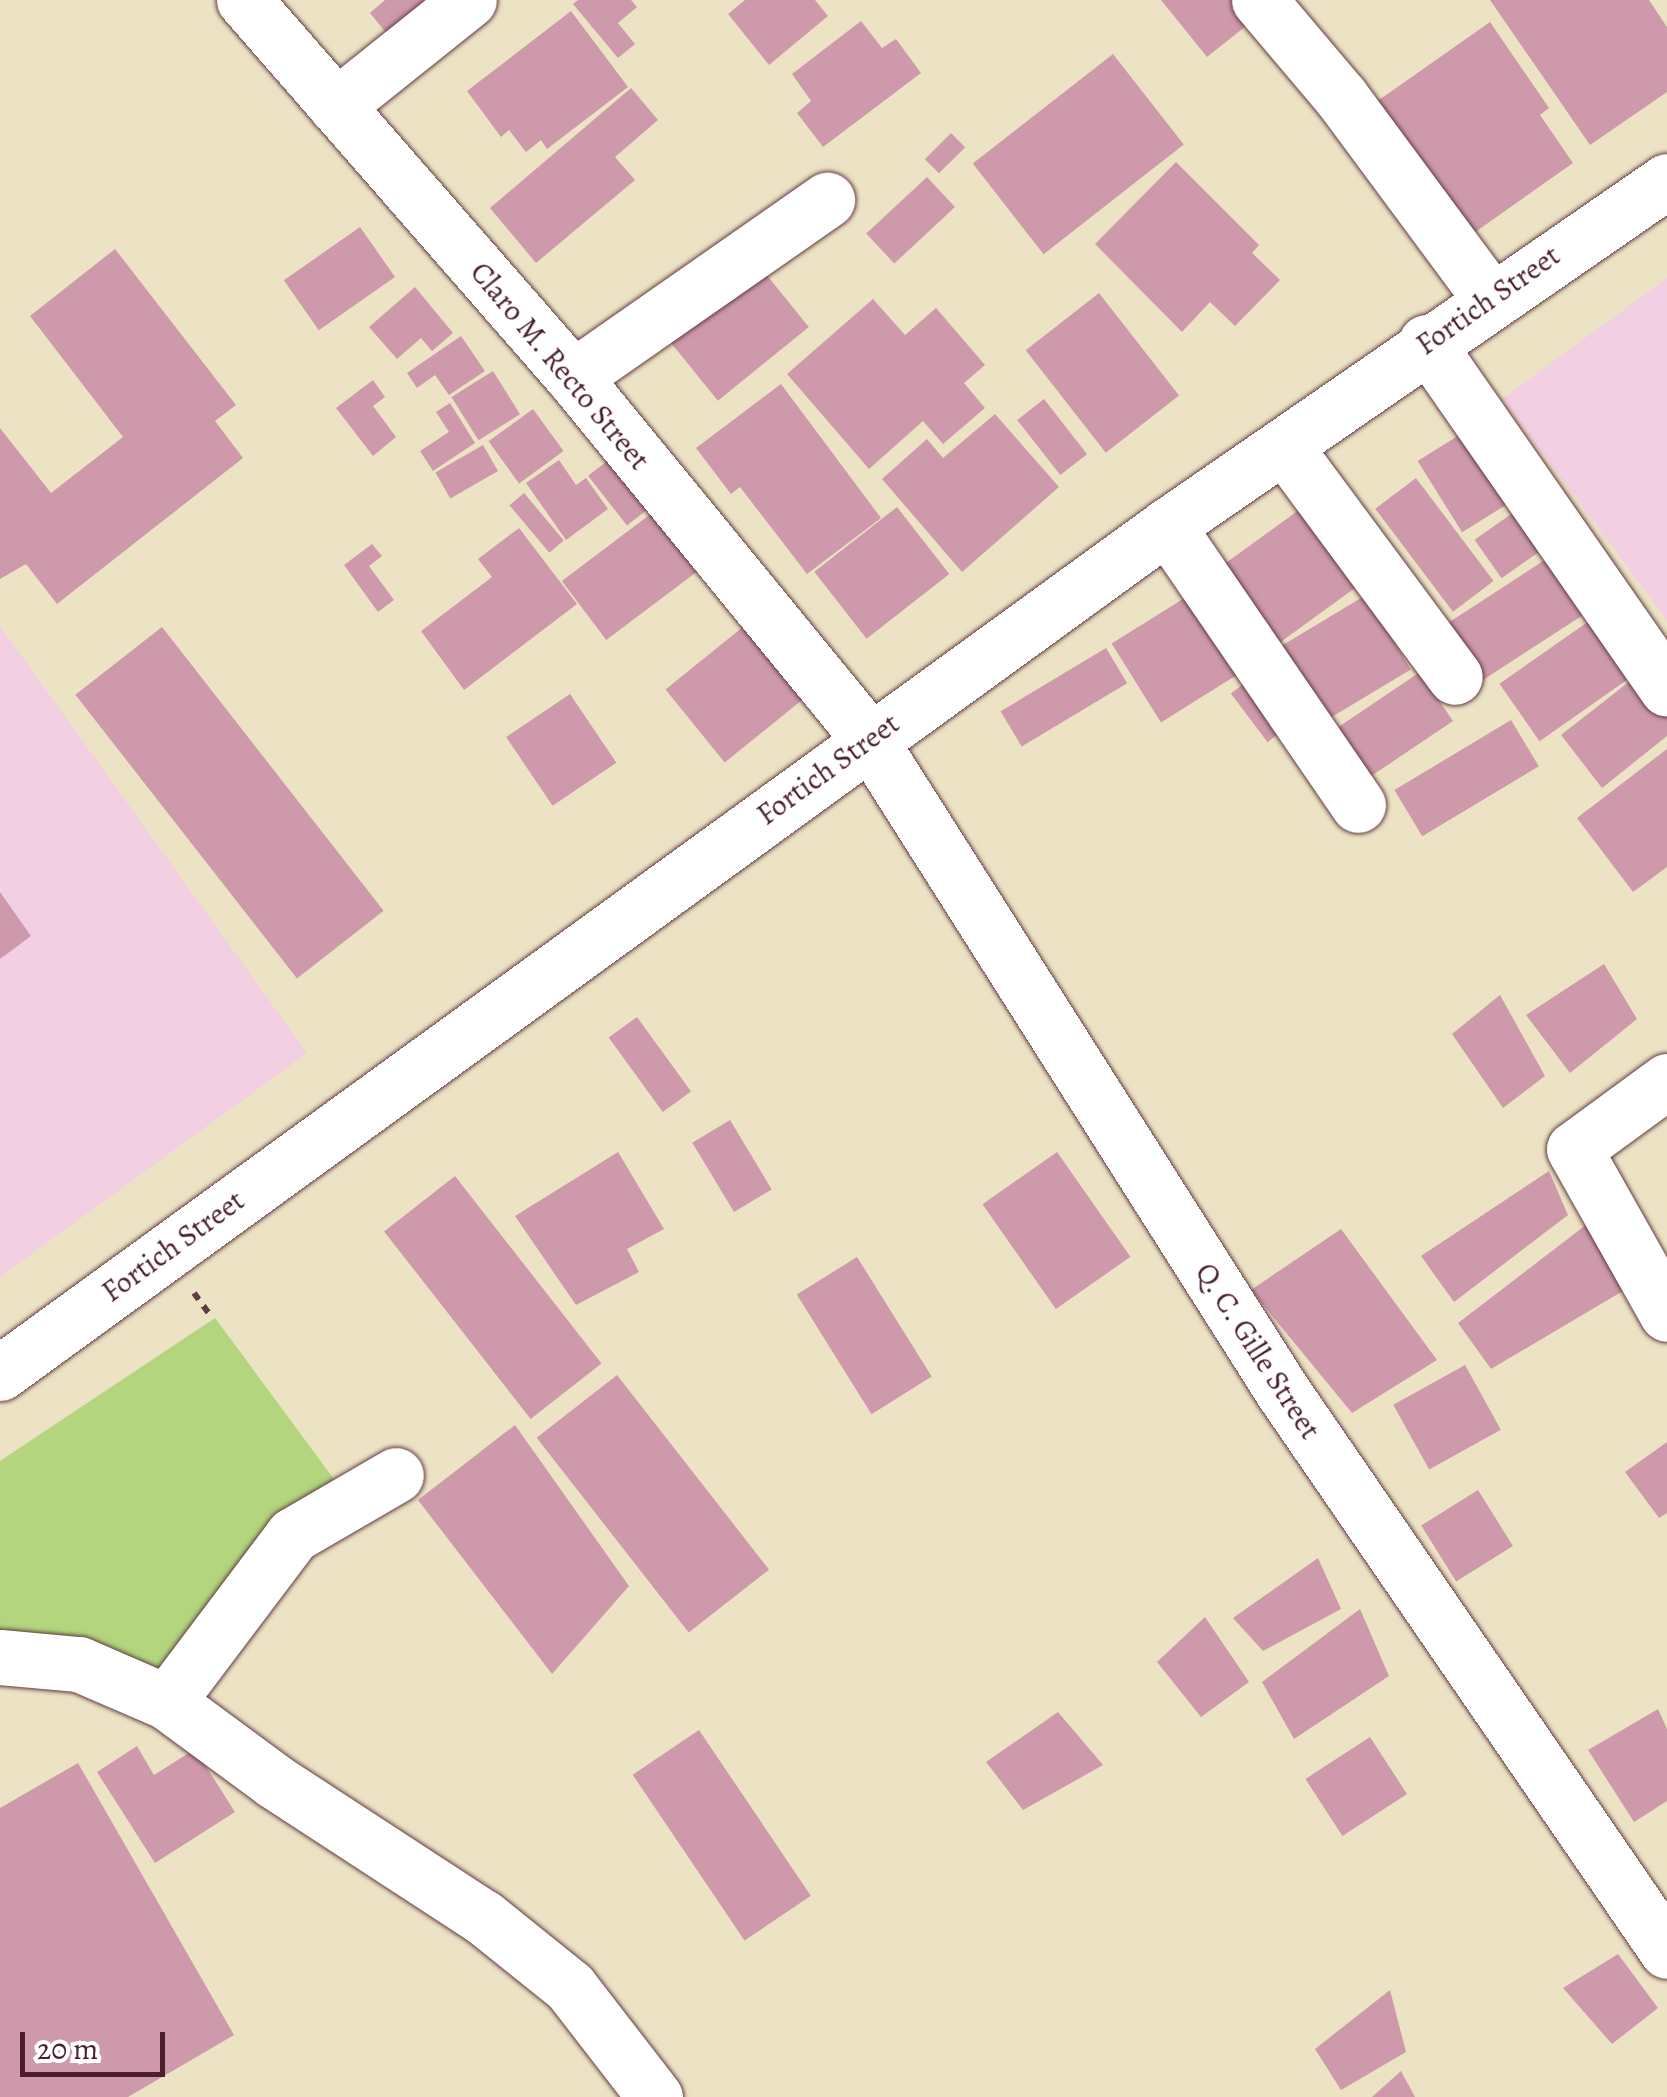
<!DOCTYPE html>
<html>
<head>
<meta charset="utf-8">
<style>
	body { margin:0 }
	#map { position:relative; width:1667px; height:2097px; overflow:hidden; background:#ece3c4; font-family:Alegreya,serif }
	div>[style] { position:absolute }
	.built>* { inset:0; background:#f2cfe2 }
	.green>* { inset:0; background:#b2d57d }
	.building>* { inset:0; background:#ce9aab; transform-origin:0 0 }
	.path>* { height:6px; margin-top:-3px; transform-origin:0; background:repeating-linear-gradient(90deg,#623c42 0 8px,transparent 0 16px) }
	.roads { filter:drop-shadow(0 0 2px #623c42) drop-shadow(0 0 2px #623c42) }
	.minor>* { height:55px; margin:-27.5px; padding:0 27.5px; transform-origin:27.5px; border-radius:27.5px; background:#fff }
	.major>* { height:55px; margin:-27.5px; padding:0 27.5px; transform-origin:27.5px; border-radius:27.5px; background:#fff }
	.highway>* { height:55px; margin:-27.5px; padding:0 27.5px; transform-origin:27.5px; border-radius:27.5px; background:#fff }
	span { translate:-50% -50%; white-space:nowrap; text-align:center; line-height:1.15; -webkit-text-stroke:8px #fff; paint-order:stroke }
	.street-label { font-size:30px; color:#4a1f2b }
	.scale { position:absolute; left:20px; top:2032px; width:145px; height:45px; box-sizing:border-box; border:5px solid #4a1f2b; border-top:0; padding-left:12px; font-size:30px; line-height:35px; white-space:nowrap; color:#4a1f2b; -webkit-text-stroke:8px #fff; paint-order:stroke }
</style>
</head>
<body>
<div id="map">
	<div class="built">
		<div style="clip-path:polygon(1667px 278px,1667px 620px,1502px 399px)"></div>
		<div style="clip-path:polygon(0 626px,307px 1053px,0 1277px)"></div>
	</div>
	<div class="green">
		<div style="clip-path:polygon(215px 1318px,336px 1482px,170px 1684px,0 1641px,0 1461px)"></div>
	</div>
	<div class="building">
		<div style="clip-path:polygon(385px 0,432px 0,391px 39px,370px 13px)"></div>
		<div style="clip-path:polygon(578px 0,631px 0,637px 7px,618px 23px,635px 44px,618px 58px,573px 4px)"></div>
		<div style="clip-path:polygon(745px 0,815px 0,828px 16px,769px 65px,728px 14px)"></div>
		<div style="clip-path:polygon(1161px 0,1250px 0,1261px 14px,1207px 57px)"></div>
		<div style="clip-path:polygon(1490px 0,1649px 0,1667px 27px,1667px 92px,1590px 145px)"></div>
		<div style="clip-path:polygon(571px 11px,628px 87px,547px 149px,541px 140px,526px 152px,509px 130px,501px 137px,467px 91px)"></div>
		<div style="clip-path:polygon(861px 21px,882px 48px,896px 39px,921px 73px,823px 147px,797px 113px,811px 101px,792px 74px)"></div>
		<div style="clip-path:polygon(1490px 22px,1549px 108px,1540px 115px,1573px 163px,1471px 235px,1369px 107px)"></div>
		<div style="left:1113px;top:54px;width:115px;height:178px;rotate:52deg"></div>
		<div style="clip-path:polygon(631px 88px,658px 120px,615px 157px,635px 180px,536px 263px,490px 208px)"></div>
		<div style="left:951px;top:133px;width:20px;height:37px;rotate:45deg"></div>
		<div style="clip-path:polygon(1176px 162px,1259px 245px,1252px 253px,1280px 280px,1235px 326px,1210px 302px,1182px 332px,1095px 244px)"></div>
		<div style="left:927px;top:177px;width:41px;height:83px;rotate:47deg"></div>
		<div style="left:360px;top:227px;width:61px;height:93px;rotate:55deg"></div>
		<div style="clip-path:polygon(115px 249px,236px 405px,215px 421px,243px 458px,57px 604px,26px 564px,0 579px,0 428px,51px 493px,123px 437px,30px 316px)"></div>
		<div style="left:761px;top:268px;width:76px;height:117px;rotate:51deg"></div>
		<div style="clip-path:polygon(415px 287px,453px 333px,432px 351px,421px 338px,397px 359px,369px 327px)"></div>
		<div style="left:1099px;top:293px;width:130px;height:93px;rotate:52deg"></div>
		<div style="clip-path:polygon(873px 299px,905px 335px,936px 308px,985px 365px,964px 383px,985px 408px,943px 444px,923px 421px,869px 469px,787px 374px)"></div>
		<div style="clip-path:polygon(461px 336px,485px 371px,449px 395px,435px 375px,417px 388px,407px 373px)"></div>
		<div style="left:493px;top:371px;width:51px;height:49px;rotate:58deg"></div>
		<div style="clip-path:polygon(373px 380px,385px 397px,373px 406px,396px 437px,373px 456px,336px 408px)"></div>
		<div style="clip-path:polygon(781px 384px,881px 518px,807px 574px,740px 487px,731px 494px,696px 448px)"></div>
		<div style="left:1044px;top:399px;width:70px;height:34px;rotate:52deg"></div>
		<div style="clip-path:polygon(450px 403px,475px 443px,433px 471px,420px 451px,449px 432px,436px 412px)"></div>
		<div style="left:533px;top:409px;width:52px;height:55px;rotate:54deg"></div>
		<div style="clip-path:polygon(995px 414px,1059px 487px,962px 572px,882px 479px,927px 439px,943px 458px)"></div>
		<div style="left:1477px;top:424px;width:84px;height:70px;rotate:58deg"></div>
		<div style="left:483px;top:445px;width:30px;height:55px;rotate:60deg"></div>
		<div style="left:611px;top:458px;width:63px;height:29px;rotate:52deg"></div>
		<div style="clip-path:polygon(559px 460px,576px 485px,586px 478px,608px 509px,566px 540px,526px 483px)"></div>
		<div style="left:1416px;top:478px;width:129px;height:51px;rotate:53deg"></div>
		<div style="left:524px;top:493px;width:62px;height:19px;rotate:50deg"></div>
		<div style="left:1527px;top:503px;width:47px;height:64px;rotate:55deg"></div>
		<div style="left:897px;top:507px;width:85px;height:105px;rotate:52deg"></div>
		<div style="left:1303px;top:507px;width:96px;height:115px;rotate:54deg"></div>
		<div style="left:652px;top:513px;width:74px;height:113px;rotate:53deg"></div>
		<div style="clip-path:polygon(519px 528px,577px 604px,464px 690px,421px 631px,492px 577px,478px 559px)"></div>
		<div style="clip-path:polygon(372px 544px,382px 556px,369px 566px,394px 600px,378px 612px,344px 565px)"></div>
		<div style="left:1554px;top:554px;width:67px;height:132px;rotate:57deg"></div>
		<div style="left:1199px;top:589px;width:93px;height:103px;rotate:58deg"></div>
		<div style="left:1366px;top:595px;width:87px;height:117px;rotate:59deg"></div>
		<div style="left:1592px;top:619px;width:70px;height:113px;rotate:55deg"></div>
		<div style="left:744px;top:626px;width:94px;height:101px;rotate:51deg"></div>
		<div style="left:162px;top:627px;width:360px;height:110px;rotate:52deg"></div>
		<div style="left:1106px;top:648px;width:41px;height:123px;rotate:59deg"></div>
		<div style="left:1420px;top:672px;width:59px;height:109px;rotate:56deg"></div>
		<div style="clip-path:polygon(1639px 674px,1667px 709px,1667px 736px,1602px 788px,1561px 735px)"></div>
		<div style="left:1254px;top:676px;width:61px;height:29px;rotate:53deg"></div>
		<div style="left:570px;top:694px;width:83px;height:77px;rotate:56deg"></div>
		<div style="left:1511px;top:720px;width:54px;height:136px;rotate:59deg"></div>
		<div style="clip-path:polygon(1667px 749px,1667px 867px,1633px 892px,1577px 818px)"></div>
		<div style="clip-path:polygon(0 892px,31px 936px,0 959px)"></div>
		<div style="clip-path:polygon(1604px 964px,1637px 1019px,1570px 1073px,1526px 1015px)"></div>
		<div style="clip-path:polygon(1500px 995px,1545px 1076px,1503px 1108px,1452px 1034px)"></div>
		<div style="left:637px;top:1017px;width:92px;height:35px;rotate:54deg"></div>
		<div style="left:730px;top:1120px;width:81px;height:44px;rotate:59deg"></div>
		<div style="clip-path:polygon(618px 1152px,664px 1229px,627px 1249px,639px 1272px,576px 1305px,515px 1216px)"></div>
		<div style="left:1057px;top:1152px;width:128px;height:91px;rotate:55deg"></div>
		<div style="clip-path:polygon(1549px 1171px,1568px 1215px,1454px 1302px,1421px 1256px)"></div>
		<div style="left:455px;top:1176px;width:238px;height:90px;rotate:52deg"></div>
		<div style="clip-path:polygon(1595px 1218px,1628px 1288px,1491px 1369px,1458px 1323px)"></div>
		<div style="clip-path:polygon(1341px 1229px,1437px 1360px,1352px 1413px,1251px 1290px)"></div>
		<div style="left:857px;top:1257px;width:141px;height:71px;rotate:58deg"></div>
		<div style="left:1465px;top:1365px;width:74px;height:82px;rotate:61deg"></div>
		<div style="left:617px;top:1375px;width:247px;height:102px;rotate:52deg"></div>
		<div style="clip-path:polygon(515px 1425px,629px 1586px,552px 1674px,418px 1500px)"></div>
		<div style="clip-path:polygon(1667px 1442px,1667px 1513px,1659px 1518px,1625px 1472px)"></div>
		<div style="left:1478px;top:1490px;width:66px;height:67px;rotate:58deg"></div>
		<div style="clip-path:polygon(1318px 1558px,1341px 1609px,1263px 1651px,1233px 1618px)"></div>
		<div style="clip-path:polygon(1360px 1609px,1389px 1676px,1294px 1739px,1262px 1682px)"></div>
		<div style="clip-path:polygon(1205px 1617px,1249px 1682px,1201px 1717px,1157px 1662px)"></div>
		<div style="clip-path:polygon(1658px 1709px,1667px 1729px,1667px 1801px,1634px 1822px,1588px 1750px)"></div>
		<div style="clip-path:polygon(1058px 1712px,1103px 1765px,1023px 1810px,986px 1762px)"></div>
		<div style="left:699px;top:1730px;width:200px;height:80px;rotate:56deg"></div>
		<div style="left:1370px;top:1737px;width:68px;height:77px;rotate:57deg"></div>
		<div style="clip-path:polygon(137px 1746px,154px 1775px,195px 1749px,235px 1812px,155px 1863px,97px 1772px)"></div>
		<div style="clip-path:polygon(78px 1763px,234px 2035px,128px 2097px,0 2097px,0 1808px)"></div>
		<div style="clip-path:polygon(1618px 1954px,1658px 2008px,1612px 2044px,1563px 1988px)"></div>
		<div style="clip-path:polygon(1390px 1990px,1406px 2052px,1341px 2090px,1315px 2049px)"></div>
		<div style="clip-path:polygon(1401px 2071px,1415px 2097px,1372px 2097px)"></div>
	</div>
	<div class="path">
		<div style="left:194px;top:1293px;width:26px;rotate:54deg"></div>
	</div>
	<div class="roads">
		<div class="minor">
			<div style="left:1259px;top:0;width:127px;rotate:49.8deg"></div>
			<div style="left:1341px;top:97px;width:249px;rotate:53.5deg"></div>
			<div style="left:336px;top:106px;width:170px;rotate:-38.6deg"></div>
			<div style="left:1426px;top:342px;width:422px;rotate:55.2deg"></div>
			<div style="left:573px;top:377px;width:310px;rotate:-34.9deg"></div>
			<div style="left:1284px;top:446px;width:287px;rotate:53.5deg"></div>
			<div style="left:1167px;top:526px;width:338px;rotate:55.6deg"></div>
			<div style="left:869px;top:739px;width:773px;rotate:57.63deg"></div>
			<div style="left:1283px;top:1392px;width:678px;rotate:55.51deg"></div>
			<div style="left:1667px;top:1081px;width:115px;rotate:143.8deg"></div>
			<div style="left:1574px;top:1149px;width:189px;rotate:60.6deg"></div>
			<div style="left:0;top:1657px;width:79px;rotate:5.1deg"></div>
			<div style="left:79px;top:1664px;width:96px;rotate:23.4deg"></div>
			<div style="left:167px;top:1702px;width:133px;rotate:36.4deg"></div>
			<div style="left:274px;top:1781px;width:249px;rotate:33.1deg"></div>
			<div style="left:483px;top:1917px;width:112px;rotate:38.8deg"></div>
			<div style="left:570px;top:1987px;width:139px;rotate:52.3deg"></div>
			<div style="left:167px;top:1702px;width:209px;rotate:-53deg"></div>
			<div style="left:293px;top:1535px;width:119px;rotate:-30.2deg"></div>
		</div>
		<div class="major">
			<div style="left:244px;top:0;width:500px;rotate:48.89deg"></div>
			<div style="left:573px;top:377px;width:468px;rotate:50.7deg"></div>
		</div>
		<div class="highway">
			<div style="left:0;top:1373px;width:1442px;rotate:-35.97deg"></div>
			<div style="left:1167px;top:526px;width:607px;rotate:-34.61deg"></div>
		</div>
	</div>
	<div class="street-label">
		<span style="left:1488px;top:300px;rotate:-35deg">Fortich Street</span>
		<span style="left:560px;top:366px;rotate:50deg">Claro M. Recto Street</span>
		<span style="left:828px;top:769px;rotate:-36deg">Fortich Street</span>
		<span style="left:173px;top:1246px;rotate:-36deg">Fortich Street</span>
		<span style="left:1258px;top:1351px;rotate:57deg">Q. C. Gille Street</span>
	</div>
	<div class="scale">20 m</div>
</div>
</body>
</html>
